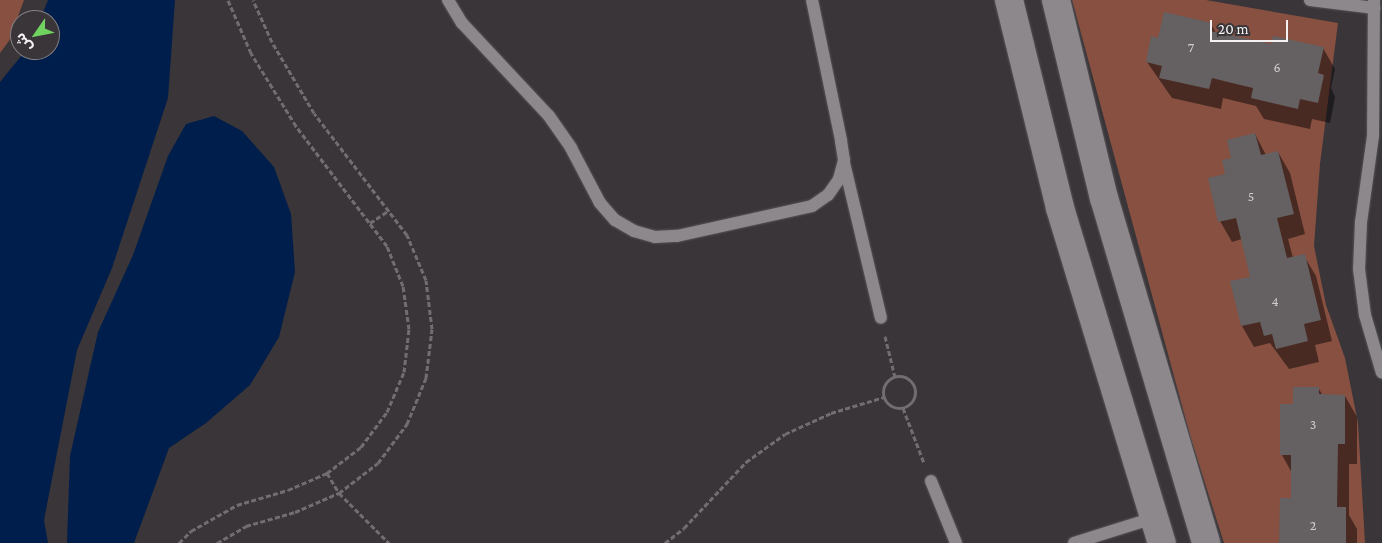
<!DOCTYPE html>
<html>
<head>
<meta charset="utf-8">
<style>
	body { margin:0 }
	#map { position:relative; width:1382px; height:543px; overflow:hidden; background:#393539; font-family:"Crimson Pro","Noto Sans Arabic",serif }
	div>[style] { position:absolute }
	.green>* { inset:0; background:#875041 }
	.water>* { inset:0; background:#001e4b }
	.shadow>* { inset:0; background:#0007 }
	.building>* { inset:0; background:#656061 }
	.path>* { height:3px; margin-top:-1.5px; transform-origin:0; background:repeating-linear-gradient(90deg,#716d71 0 5px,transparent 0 7.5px) }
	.path>.ring { margin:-1.5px; padding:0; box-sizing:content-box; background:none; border:3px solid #716d71; border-radius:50% }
	.roads { filter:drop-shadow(0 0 1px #575457) drop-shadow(0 0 1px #575457) }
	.service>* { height:12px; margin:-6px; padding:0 6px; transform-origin:6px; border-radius:6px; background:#8c888c }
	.tertiary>* { height:28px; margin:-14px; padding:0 14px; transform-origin:14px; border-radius:14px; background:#8c888c }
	span { translate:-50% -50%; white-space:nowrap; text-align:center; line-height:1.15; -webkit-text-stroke:4px #393539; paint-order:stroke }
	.number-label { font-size:14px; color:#d0cdce }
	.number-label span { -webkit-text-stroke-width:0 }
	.north { position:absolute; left:10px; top:10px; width:50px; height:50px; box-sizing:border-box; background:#393539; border:1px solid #848083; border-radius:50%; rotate:237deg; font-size:14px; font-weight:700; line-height:20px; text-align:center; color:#f4f1f3 }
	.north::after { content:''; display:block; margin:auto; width:18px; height:22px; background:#70d35f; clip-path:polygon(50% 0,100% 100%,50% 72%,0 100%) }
	.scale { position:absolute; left:1210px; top:20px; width:78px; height:22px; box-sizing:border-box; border:2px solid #f4f1f3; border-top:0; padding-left:6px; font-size:15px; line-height:18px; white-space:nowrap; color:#f4f1f3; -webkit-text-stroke:4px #393539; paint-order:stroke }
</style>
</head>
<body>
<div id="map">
	<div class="green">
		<div style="clip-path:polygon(0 0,24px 0,9px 41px,0 53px)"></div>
		<div style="clip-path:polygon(1072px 0,1206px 0,1338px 23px,1320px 164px,1314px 246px,1326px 305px,1345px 358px,1358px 423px,1365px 543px,1224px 543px,1191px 439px)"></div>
	</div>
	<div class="water">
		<div style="clip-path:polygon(48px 0,175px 0,168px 98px,112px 268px,77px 350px,44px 520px,48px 543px,0 543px,0 82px,26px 50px,50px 50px,50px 20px,40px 20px)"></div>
		<div style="clip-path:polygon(214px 116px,242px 131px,274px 167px,291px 214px,295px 272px,279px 337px,250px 385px,206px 423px,169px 448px,134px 543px,67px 543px,70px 456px,98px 332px,133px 255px,168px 156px,186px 124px)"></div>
	</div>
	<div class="shadow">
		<div style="clip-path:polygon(1211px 24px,1216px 33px,1272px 46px,1323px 48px,1335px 69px,1331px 88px,1335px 97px,1330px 123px,1312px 119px,1310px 129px,1264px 119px,1256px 106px,1223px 98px,1221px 109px,1172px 98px,1147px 62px,1159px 39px)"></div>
		<div style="clip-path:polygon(1255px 134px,1266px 155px,1278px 152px,1290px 173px,1305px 234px,1288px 239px,1293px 258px,1304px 256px,1316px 276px,1332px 341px,1315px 345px,1319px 362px,1289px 369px,1270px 343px,1254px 347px,1242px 326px,1231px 282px,1251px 278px,1242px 239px,1232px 242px,1220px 221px,1227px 175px,1233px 159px)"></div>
		<div style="clip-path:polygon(1319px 389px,1323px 396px,1345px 396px,1357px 417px,1357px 464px,1349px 464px,1349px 515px,1357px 529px,1357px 543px,1280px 543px,1292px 499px,1292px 473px,1282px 455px,1294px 405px)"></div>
	</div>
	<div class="building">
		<div style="clip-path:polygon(1164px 12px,1212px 23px,1210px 31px,1249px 39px,1271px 44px,1273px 36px,1324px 47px,1318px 73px,1324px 75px,1318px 103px,1300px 99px,1298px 109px,1251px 98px,1253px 88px,1232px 83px,1212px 78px,1209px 89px,1159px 78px,1162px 66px,1146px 62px,1151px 36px,1158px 38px)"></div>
		<div style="clip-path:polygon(1255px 133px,1261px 155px,1278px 151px,1294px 214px,1277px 218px,1287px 258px,1305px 254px,1321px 320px,1304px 324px,1308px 341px,1276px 349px,1272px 334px,1264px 336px,1260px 322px,1241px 326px,1230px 281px,1250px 277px,1236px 218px,1218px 222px,1208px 178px,1225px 174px,1222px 160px,1231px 158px,1227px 140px)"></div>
		<div style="clip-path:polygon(1293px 387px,1319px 387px,1319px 394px,1345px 395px,1345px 444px,1338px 444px,1337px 507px,1346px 507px,1346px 543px,1279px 543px,1280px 498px,1291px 498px,1291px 455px,1280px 455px,1280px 404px,1293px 404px)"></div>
	</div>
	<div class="path">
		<div style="left:370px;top:223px;width:23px;rotate:-34deg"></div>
		<div style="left:885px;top:336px;width:42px;rotate:76.3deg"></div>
		<div class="ring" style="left:883px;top:376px;width:29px;height:29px"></div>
		<div style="left:903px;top:408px;width:59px;rotate:69.1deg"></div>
		<div style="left:327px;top:473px;width:23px;rotate:59deg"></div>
		<div style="left:339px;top:493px;width:71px;rotate:45deg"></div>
		<div style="left:179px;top:543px;width:17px;rotate:-45deg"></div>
		<div style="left:191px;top:531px;width:53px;rotate:-29.5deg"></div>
		<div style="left:237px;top:505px;width:53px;rotate:-16.4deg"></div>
		<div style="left:288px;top:490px;width:43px;rotate:-23.6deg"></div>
		<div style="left:327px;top:473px;width:43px;rotate:-37.4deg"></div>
		<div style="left:361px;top:447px;width:44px;rotate:-53.4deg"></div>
		<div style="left:387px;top:412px;width:43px;rotate:-67deg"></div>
		<div style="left:404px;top:372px;width:43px;rotate:-83.4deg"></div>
		<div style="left:409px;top:329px;width:43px;rotate:-97.9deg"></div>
		<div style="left:403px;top:286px;width:43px;rotate:-111.8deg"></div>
		<div style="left:387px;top:246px;width:151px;rotate:-127.2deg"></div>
		<div style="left:296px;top:126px;width:86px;rotate:-121.7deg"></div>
		<div style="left:251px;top:53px;width:58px;rotate:-113.5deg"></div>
		<div style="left:217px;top:543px;width:34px;rotate:-30deg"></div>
		<div style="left:246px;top:526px;width:51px;rotate:-15.9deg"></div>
		<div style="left:295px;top:512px;width:48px;rotate:-23.4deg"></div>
		<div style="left:339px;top:493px;width:49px;rotate:-37.6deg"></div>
		<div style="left:378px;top:463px;width:49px;rotate:-53.4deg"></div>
		<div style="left:407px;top:424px;width:50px;rotate:-67.6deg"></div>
		<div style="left:426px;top:378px;width:49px;rotate:-83deg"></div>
		<div style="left:432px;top:329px;width:49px;rotate:-97deg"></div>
		<div style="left:426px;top:280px;width:49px;rotate:-112.9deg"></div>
		<div style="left:407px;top:235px;width:153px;rotate:-127.3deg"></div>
		<div style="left:314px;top:113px;width:82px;rotate:-120.6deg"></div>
		<div style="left:272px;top:42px;width:46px;rotate:-114.3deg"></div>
		<div style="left:665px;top:543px;width:24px;rotate:-38deg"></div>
		<div style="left:684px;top:528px;width:91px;rotate:-46.8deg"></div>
		<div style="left:746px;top:462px;width:48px;rotate:-35.7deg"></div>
		<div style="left:785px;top:434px;width:51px;rotate:-24.5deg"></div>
		<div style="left:831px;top:413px;width:55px;rotate:-16.8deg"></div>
	</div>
	<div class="roads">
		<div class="service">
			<div style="left:448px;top:0;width:27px;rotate:59deg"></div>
			<div style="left:462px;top:23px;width:127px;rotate:46.9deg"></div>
			<div style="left:549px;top:116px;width:39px;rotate:55deg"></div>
			<div style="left:571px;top:148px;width:62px;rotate:62.2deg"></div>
			<div style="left:600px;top:203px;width:23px;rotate:49deg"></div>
			<div style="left:615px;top:220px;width:22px;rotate:30deg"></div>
			<div style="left:634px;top:231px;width:22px;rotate:16deg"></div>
			<div style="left:655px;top:237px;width:22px;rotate:-3deg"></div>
			<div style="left:677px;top:236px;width:138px;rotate:-12.5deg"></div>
			<div style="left:812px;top:206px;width:19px;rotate:-35deg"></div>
			<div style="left:828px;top:195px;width:19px;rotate:-55deg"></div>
			<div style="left:839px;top:179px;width:20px;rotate:-75deg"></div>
			<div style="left:844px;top:160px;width:20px;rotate:-99deg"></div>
			<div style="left:841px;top:140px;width:143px;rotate:-101.7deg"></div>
			<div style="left:1310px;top:0;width:65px;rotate:7deg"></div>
			<div style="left:1374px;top:0;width:136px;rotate:90.4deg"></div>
			<div style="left:1373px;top:136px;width:87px;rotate:97.9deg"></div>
			<div style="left:1361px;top:222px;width:47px;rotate:92.4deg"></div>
			<div style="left:1359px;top:269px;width:46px;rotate:82.6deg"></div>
			<div style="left:1365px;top:315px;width:60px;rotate:73.7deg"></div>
			<div style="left:844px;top:163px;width:159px;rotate:76.6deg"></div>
			<div style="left:931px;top:481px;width:67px;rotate:68deg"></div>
			<div style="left:1074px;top:543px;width:84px;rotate:-17.4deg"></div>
		</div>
		<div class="tertiary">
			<div style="left:1009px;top:0;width:214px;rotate:76.2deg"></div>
			<div style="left:1060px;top:208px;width:350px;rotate:73.1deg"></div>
			<div style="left:1056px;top:0;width:204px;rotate:76.4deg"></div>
			<div style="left:1104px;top:198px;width:360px;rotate:73.5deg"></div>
		</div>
	</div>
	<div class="number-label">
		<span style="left:1191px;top:47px">7</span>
		<span style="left:1277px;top:67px">6</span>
		<span style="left:1251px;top:196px">5</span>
		<span style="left:1275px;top:301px">4</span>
		<span style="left:1313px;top:424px">3</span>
		<span style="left:1313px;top:525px">2</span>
	</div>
	<div class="north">ش</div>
	<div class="scale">20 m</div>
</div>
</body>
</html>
